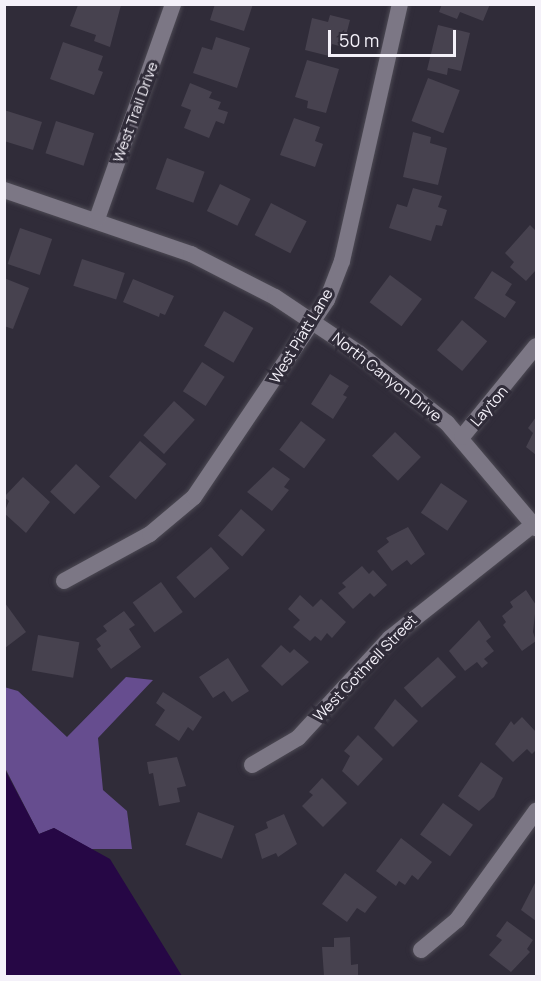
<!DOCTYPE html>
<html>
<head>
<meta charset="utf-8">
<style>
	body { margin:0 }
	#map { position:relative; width:541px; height:981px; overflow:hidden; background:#302c39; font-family:Manrope,sans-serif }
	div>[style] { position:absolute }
	.forest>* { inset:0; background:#664d8f }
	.water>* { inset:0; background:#260745 }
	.building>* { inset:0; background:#47424f; transform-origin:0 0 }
	.roads { filter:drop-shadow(0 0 2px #4d4a54) drop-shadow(0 0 2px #4d4a54) }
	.street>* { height:16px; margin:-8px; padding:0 8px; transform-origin:8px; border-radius:8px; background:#7c7785 }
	span { translate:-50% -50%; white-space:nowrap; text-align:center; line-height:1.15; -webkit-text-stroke:6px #302c39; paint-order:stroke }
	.street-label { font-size:15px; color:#f4f1f9 }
	.frame { position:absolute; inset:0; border:6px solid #f4f1f9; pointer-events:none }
	.scale { position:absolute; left:328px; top:30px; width:128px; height:27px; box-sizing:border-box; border:3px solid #f4f1f9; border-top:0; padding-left:8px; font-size:18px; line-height:21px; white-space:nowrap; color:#f4f1f9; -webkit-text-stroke:4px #302c39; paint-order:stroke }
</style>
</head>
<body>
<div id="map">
	<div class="forest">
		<div style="clip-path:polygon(126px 677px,153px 680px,98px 738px,103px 790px,127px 811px,132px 849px,91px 849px,54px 828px,39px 834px,5px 768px,4px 687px,18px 691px,67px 737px)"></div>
	</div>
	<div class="water">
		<div style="clip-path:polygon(4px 768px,39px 834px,54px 828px,110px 859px,182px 976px,5px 976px)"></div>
	</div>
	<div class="building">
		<div style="clip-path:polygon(215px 4px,253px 4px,244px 31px,210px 20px)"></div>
		<div style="clip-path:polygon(442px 4px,490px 4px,483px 21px,460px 12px,457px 19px,439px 12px)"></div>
		<div style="clip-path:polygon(78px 5px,121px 5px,110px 47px,94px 41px,96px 35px,70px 26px)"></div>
		<div style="clip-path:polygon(330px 15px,350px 20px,343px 47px,332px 44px,329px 56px,305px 50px,312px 18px,328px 22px)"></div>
		<div style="clip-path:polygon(438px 25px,470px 33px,461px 71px,448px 68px,447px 75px,427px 70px)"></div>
		<div style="clip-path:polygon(216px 37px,250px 48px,237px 88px,193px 73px,202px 47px,212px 50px)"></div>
		<div style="clip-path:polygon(63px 42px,103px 56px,98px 70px,103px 72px,94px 95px,50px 79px)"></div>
		<div style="clip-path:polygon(307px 60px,339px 69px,326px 113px,307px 108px,308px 101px,295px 97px)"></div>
		<div style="left:428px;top:78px;width:34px;height:46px;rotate:21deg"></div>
		<div style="clip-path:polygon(190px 83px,212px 92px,209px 98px,221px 102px,218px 109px,228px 112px,224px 124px,216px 121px,209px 138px,184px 128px,191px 110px,181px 106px)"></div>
		<div style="clip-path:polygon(4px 110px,42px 122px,33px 150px,4px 141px)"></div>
		<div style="clip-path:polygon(294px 118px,320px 127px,315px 141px,323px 144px,315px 167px,280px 155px)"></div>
		<div style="left:56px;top:121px;width:40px;height:34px;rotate:18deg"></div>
		<div style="clip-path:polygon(413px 132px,431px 137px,430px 143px,447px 148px,438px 185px,403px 177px)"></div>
		<div style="left:167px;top:158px;width:40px;height:33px;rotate:20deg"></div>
		<div style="left:220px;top:184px;width:34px;height:30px;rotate:26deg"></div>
		<div style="clip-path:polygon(413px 188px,442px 196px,438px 207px,447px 210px,442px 226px,436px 225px,431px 241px,389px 228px,397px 204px,407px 207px)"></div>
		<div style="left:271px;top:203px;width:40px;height:36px;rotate:27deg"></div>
		<div style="clip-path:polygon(530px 225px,536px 231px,536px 270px,526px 281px,510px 267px,514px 262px,505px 253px)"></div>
		<div style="left:20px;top:228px;width:34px;height:38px;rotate:19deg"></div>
		<div style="left:82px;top:259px;width:45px;height:28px;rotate:18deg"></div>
		<div style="clip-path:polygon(492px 271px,512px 284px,505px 295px,516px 302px,505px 318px,474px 298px)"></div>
		<div style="left:390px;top:275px;width:40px;height:34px;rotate:37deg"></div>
		<div style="clip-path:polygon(4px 278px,29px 288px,13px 329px,4px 326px)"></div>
		<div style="clip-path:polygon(133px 279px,174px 296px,165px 315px,160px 313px,159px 317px,123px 302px)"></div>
		<div style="left:224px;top:311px;width:34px;height:40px;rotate:30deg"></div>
		<div style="left:462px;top:320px;width:33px;height:39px;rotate:40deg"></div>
		<div style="left:202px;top:362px;width:27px;height:35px;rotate:33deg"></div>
		<div style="clip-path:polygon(330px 374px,349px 386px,343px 395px,347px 397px,333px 419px,311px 404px)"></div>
		<div style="left:174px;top:401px;width:28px;height:46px;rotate:42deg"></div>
		<div style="clip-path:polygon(536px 417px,536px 455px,526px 447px,533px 433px,528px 428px)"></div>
		<div style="left:301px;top:421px;width:31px;height:36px;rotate:37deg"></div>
		<div style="left:395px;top:432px;width:36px;height:33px;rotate:44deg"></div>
		<div style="left:140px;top:441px;width:35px;height:47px;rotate:41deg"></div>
		<div style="left:76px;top:464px;width:33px;height:38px;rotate:43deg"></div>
		<div style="clip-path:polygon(273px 467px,290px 479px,284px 487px,289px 490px,272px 511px,247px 492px)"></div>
		<div style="clip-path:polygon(23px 477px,50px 502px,26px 533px,4px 513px,9px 501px,4px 497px)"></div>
		<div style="left:441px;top:483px;width:32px;height:36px;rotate:34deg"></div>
		<div style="left:241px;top:509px;width:32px;height:35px;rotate:41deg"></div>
		<div style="clip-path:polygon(408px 527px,425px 554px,411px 565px,407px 560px,392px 571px,377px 551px,389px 542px,386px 538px)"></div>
		<div style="left:211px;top:547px;width:28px;height:46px;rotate:49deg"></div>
		<div style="clip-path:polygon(362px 566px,369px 574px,373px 570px,387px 585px,374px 597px,370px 593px,353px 609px,338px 593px,346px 587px,342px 583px)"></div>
		<div style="left:161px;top:582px;width:37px;height:35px;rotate:54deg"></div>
		<div style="clip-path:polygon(526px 590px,536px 605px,533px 632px,536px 641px,522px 651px,503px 625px,506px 622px,502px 616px,513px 607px,510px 602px)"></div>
		<div style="clip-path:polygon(300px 595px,313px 607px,321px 599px,346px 622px,332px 638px,327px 633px,321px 641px,315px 636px,310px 641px,293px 627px,300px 620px,288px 609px)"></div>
		<div style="clip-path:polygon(5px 603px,26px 632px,5px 648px)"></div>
		<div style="clip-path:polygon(124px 611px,135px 625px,129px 629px,141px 647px,111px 669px,97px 649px,101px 646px,96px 639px,107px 631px,103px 626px)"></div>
		<div style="clip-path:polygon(479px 620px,491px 637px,486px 641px,494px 651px,484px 659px,488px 663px,482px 668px,477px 662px,465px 671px,449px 651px)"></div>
		<div style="left:38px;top:635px;width:42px;height:36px;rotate:10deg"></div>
		<div style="clip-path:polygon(281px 645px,290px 653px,294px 649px,309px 662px,282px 686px,261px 666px)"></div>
		<div style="left:438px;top:657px;width:27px;height:46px;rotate:48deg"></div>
		<div style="clip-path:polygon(228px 658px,249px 691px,232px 702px,224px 691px,213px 698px,199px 677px)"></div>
		<div style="clip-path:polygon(163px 692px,202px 717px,193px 731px,188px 727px,179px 741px,155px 725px,165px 710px,156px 703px)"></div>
		<div style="clip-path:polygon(395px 699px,418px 721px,393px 747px,374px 728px)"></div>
		<div style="clip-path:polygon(522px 717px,536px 732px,536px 750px,532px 754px,527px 749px,513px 762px,495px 744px,511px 721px,514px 725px)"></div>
		<div style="clip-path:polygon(358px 735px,383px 759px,358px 786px,342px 771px,350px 756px,344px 751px)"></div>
		<div style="clip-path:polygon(177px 757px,186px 786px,177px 788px,180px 802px,159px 806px,153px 773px,149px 774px,147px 762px)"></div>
		<div style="clip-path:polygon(481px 762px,503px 778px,494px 797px,479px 811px,458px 796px)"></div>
		<div style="clip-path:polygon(322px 778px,347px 803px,323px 827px,302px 806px,313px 795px,309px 792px)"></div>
		<div style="left:443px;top:803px;width:37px;height:39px;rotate:36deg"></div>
		<div style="left:198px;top:812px;width:39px;height:35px;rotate:21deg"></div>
		<div style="clip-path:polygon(284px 814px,297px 844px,278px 857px,276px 853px,262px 859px,255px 834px,268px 828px,266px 822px)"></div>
		<div style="clip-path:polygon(401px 838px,432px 862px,418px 880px,412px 875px,405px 885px,399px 881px,396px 886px,376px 871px)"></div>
		<div style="clip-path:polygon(345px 873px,377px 897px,365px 913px,357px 908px,347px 922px,322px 904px)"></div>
		<div style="clip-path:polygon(536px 881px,536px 921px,521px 910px)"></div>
		<div style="clip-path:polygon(507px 921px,533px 940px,527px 949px,530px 952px,511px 972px,489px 955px,502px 940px,496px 936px)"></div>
		<div style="clip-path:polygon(350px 937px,351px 965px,358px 964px,358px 976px,324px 976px,322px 947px,334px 947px,334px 938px)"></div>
	</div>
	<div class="roads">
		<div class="street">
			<div style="left:4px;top:190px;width:198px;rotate:18.9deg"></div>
			<div style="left:191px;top:254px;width:94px;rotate:27.1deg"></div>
			<div style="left:275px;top:297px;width:101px;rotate:33.7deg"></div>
			<div style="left:359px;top:353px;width:112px;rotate:38.5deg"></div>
			<div style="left:447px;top:423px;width:138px;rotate:49.7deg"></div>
			<div style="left:97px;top:219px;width:228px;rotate:-70.5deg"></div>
			<div style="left:462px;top:437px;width:117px;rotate:-50.9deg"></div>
			<div style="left:64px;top:581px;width:98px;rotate:-28.7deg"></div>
			<div style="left:150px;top:534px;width:57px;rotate:-40.1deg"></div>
			<div style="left:194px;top:497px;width:238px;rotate:-56deg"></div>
			<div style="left:327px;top:300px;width:42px;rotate:-69deg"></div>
			<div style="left:342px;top:261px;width:263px;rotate:-77.3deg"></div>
			<div style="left:252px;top:765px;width:53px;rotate:-30.4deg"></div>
			<div style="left:298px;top:738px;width:136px;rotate:-47.4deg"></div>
			<div style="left:390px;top:638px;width:184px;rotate:-38.4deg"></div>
			<div style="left:421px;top:950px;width:47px;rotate:-39.8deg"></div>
			<div style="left:457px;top:920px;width:135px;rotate:-54.1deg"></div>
		</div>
	</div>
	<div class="street-label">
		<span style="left:135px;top:112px;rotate:-70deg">West Trail Drive</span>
		<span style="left:301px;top:336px;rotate:-59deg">West Piatt Lane</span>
		<span style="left:387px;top:377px;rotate:38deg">North Canyon Drive</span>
		<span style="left:489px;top:406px;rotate:-49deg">Layton</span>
		<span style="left:365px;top:668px;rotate:-46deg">West Cothrell Street</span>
	</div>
	<div class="frame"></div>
	<div class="scale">50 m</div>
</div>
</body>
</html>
